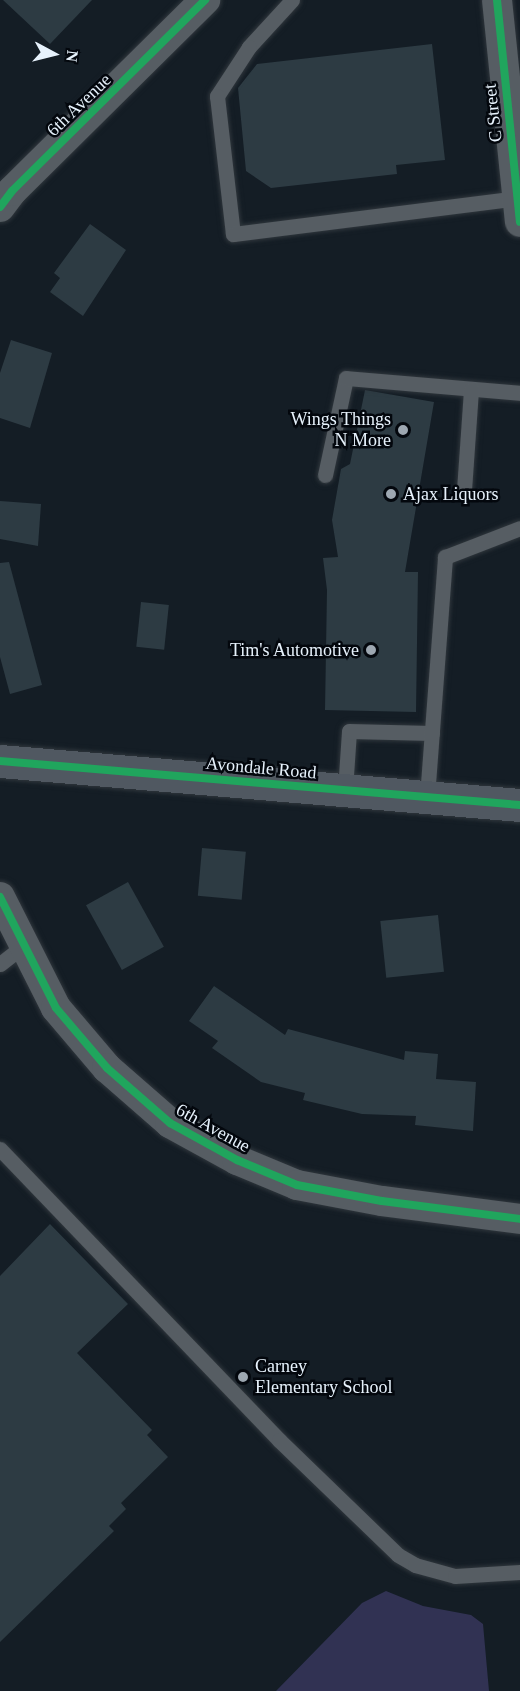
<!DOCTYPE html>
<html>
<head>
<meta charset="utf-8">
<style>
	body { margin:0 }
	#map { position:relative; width:520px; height:1691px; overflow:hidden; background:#141d25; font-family:Georgia,serif }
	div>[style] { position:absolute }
	.green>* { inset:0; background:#313253 }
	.building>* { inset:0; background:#2d3b43; transform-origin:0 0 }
	.roads { filter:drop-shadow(0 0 2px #2f363c) drop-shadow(0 0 2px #2f363c) }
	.lane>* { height:15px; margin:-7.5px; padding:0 7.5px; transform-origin:7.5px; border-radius:7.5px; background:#565d63 }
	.street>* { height:30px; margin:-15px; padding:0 15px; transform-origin:15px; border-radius:15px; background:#565d63 }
	.secondary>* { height:33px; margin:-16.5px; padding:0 16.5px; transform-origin:16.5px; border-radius:16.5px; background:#505861 }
	.cycleway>* { height:8px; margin:-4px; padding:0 4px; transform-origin:4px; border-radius:4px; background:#20a55d }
	.dots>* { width:16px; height:16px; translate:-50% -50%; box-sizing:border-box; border:3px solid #03070d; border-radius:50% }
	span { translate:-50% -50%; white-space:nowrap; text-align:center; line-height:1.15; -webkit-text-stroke:5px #03070d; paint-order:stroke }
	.street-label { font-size:18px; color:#e7f2fc }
	.poi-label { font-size:18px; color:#e7f2fc }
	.right { translate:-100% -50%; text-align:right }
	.left { translate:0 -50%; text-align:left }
	.north { position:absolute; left:24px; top:24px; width:60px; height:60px; -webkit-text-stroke:4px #03070d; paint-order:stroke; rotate:97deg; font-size:16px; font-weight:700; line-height:24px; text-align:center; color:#e7f2fc }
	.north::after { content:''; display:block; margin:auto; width:21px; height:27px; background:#e7f2fc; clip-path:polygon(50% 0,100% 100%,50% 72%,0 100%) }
</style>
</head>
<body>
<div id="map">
	<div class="green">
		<div style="clip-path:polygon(386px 1591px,423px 1606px,471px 1615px,483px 1624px,489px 1691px,276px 1691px,362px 1603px)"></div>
	</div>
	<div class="building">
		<div style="clip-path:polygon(3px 0,92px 0,50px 44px)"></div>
		<div style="clip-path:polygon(432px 44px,445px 160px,396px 165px,397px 174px,271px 188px,246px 171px,238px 88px,257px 64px)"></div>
		<div style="clip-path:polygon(90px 224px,126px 250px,83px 316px,50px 292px,60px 278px,54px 273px)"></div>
		<div style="clip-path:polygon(11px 340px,52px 353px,30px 428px,0 418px,0 373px)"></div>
		<div style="clip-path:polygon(365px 390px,434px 402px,405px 572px,418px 572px,416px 712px,325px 710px,327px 590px,323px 558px,338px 557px,332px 520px,341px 469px,350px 464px)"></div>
		<div style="clip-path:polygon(0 501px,41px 504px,38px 546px,0 539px)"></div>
		<div style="clip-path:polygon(9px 562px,42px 685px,10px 694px,0 657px,0 563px)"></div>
		<div style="left:141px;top:602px;width:28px;height:45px;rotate:6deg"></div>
		<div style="left:202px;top:848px;width:44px;height:48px;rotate:5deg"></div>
		<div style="left:128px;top:882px;width:74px;height:48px;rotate:61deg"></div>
		<div style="left:438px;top:915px;width:57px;height:58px;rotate:84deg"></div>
		<div style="clip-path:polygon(214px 986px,285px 1035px,288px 1029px,404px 1060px,405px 1051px,438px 1054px,436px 1079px,476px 1082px,473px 1131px,415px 1125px,416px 1116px,362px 1114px,303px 1100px,305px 1093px,261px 1082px,212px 1048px,218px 1041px,189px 1021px)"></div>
		<div style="clip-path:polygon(50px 1224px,128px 1304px,77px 1353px,152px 1430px,147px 1435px,168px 1457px,121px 1503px,126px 1509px,109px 1526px,114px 1531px,0 1642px,0 1276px)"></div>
	</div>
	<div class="roads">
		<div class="lane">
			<div style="left:292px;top:0;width:64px;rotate:132.5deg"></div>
			<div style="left:249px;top:47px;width:59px;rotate:123.1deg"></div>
			<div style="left:217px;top:96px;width:139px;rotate:83.4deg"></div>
			<div style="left:233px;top:234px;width:286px;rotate:-7.2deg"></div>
			<div style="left:325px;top:475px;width:99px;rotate:-77.8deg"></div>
			<div style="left:346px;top:378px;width:175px;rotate:4.9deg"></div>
			<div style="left:464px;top:490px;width:101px;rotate:-86deg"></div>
			<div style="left:345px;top:790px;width:59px;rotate:-86.1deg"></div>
			<div style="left:349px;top:731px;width:83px;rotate:1.4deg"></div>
			<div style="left:427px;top:797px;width:241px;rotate:-85.7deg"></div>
			<div style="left:445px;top:557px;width:80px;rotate:-21.1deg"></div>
			<div style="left:0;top:964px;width:28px;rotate:-38deg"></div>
			<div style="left:0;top:1149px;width:403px;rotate:46.2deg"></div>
			<div style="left:279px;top:1440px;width:165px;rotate:44deg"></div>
			<div style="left:398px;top:1555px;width:20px;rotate:30deg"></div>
			<div style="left:415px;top:1565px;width:41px;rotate:15.4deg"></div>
			<div style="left:455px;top:1576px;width:65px;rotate:-3.5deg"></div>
		</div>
		<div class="street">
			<div style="left:497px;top:0;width:223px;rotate:84.1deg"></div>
			<div style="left:0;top:207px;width:20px;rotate:-53deg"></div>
			<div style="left:12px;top:191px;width:272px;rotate:-44.7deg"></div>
			<div style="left:0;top:897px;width:124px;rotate:63.2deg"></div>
			<div style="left:56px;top:1008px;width:79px;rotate:49.6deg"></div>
			<div style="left:107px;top:1068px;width:84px;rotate:41.1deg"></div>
			<div style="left:170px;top:1123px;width:77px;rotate:28.9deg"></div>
			<div style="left:237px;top:1160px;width:65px;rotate:22.6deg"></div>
			<div style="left:297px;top:1185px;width:86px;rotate:10.7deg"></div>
			<div style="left:382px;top:1201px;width:139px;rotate:7.4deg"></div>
		</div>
		<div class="secondary">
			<div style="left:0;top:761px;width:522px;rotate:4.84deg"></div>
		</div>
	</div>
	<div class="cycleway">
		<div style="left:497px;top:0;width:223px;rotate:84.1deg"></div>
		<div style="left:0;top:207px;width:20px;rotate:-53deg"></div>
		<div style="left:12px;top:191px;width:272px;rotate:-44.7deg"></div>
		<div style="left:0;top:761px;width:522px;rotate:4.84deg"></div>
		<div style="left:0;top:897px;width:124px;rotate:63.2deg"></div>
		<div style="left:56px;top:1008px;width:79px;rotate:49.6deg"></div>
		<div style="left:107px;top:1068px;width:84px;rotate:41.1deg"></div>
		<div style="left:170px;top:1123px;width:77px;rotate:28.9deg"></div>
		<div style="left:237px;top:1160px;width:65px;rotate:22.6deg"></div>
		<div style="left:297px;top:1185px;width:86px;rotate:10.7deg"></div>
		<div style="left:382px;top:1201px;width:139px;rotate:7.4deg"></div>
	</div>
	<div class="dots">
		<div style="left:403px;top:430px;background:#9da7b1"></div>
		<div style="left:391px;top:494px;background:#9da7b1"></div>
		<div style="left:371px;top:650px;background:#9da7b1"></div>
		<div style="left:243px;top:1377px;background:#9da7b1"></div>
	</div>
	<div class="street-label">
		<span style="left:79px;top:105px;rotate:-44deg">6th Avenue</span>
		<span style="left:493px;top:113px;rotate:-96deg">C Street</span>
		<span style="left:261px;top:768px;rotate:5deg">Avondale Road</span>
		<span style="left:213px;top:1128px;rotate:29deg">6th Avenue</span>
	</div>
	<div class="poi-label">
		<span class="right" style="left:391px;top:430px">Wings Things<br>N More</span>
		<span class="left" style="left:403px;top:494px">Ajax Liquors</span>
		<span class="right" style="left:359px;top:650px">Tim's Automotive</span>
		<span class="left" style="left:255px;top:1377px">Carney<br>Elementary School</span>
	</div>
	<div class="north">N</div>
</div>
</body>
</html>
